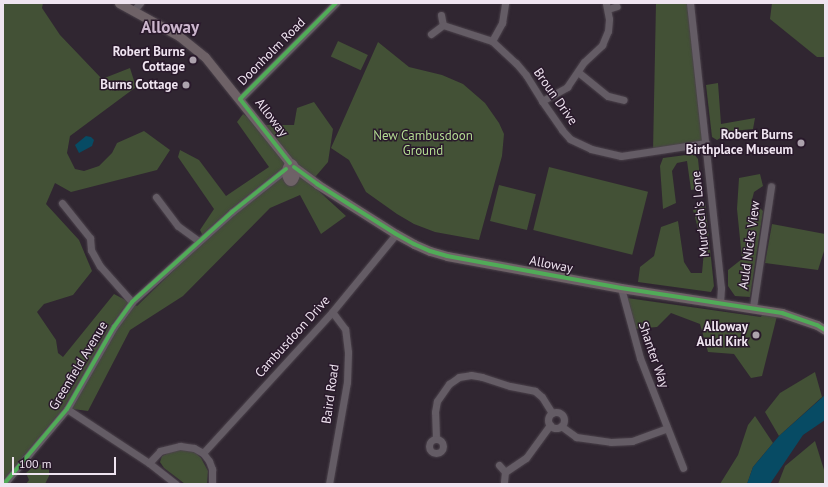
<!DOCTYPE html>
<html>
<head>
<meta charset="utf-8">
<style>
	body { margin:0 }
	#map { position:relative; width:828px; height:487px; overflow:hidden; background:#302631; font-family:"PT Sans",sans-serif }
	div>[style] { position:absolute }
	.green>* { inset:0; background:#435136; transform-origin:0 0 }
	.water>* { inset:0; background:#074b64 }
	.roads { filter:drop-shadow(0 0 1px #4b424b) drop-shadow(0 0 1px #4b424b) }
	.minor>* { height:7px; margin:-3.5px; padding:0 3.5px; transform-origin:3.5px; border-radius:3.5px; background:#645c65 }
	.minor>.ring { margin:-3.5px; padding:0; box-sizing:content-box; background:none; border:7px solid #645c65; border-radius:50% }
	.major>* { height:9px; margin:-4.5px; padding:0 4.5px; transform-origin:4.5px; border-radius:4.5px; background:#6e6267 }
	.major>.ring { margin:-4.5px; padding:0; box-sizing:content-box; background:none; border:9px solid #6e6267; border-radius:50% }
	.cycleway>* { height:4px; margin:-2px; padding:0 2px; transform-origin:2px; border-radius:2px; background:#51ab58 }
	.dots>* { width:11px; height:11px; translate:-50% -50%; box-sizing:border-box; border:2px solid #29192b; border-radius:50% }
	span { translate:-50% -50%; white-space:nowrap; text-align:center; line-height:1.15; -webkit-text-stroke:3px #29192b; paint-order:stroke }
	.street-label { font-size:13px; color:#efe4f0 }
	.poi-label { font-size:13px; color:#efe4f0; font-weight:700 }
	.right { translate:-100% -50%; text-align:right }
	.park-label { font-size:13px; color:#b3dc92 }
	.district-label { font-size:17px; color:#cbb6cd; font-weight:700 }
	.frame { position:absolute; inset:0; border:4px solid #efe4f0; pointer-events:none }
	.scale { position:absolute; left:12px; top:457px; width:104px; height:18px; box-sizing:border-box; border:2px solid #efe4f0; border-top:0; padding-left:5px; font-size:12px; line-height:14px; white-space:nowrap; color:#efe4f0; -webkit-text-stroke:3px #29192b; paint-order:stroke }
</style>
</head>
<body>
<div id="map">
	<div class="green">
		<div style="clip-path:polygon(3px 3px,43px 3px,42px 8px,60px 35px,102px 79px,130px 68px,136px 87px,70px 136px,67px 153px,75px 169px,84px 171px,99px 166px,112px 153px,117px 143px,144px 131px,170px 150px,157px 170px,71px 192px,55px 183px,46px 204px,79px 240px,92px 271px,73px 295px,44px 304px,37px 312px,56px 340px,58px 353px,63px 357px,114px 294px,137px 306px,205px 240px,200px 230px,214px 209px,178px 157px,180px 150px,199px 160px,226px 196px,269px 167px,237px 122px,243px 114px,260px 125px,294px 125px,297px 108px,314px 102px,333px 129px,328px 162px,310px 183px,346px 216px,321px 234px,300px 195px,270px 208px,183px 296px,130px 330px,88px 411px,66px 408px,3px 484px)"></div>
		<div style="clip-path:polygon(656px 3px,690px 3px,706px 143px,653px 152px)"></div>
		<div style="clip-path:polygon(772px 3px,825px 3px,825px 57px,817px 57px,770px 19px)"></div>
		<div style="left:338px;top:41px;width:33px;height:17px;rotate:25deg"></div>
		<div style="clip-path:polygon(378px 42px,409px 67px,442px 75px,463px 84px,485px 103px,499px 123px,504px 134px,502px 156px,479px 240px,435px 232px,414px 224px,397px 214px,366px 192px,349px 160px,331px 148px)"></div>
		<div style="clip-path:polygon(718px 83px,721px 124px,755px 118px,753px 129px,732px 131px,717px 140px,712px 137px,706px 85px)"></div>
		<div style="clip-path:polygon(694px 154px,698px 159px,701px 188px,691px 190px,687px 161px,677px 163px,672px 171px,676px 203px,663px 209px,660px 166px,663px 158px)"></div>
		<div style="left:549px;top:167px;width:102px;height:65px;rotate:14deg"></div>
		<div style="clip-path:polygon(760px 174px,763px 186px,754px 192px,752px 200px,763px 211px,750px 297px,735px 296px,728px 286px,728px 270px,742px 259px,737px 209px,739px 178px)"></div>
		<div style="left:499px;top:185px;width:38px;height:37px;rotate:14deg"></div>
		<div style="clip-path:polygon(705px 202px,714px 286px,711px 292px,638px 282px,640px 267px,654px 256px,661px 227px,678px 221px,684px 262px,691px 273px,702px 273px,704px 251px,693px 210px)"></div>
		<div style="clip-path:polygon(772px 224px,825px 234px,825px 248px,818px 270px,765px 263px)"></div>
		<div style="clip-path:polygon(627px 298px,761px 317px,762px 315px,777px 316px,762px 376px,751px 378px,734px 354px,708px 352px,700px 324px,671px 313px,657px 327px,633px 329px)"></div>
		<div style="clip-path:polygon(815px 372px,822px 397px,779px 436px,765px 412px,780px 393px)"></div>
		<div style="clip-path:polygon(755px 416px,773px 443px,753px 467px,747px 484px,720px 484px,738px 455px,748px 425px)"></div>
		<div style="clip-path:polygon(815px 441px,825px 473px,825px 484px,778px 484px,785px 466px)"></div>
		<div style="clip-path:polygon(177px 449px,195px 452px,201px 458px,208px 471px,207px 484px,185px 484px,164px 468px,160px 462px,162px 456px)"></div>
		<div style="clip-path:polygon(36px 464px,49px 466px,49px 476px,45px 484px,26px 484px,29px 480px,26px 473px)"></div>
	</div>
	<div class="water">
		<div style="clip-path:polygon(86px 136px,91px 137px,94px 140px,92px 146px,79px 153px,75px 145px)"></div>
		<div style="clip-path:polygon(825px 395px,825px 420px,803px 435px,770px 484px,747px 484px,753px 467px,779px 436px)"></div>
	</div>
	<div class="roads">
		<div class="minor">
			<div style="left:690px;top:3px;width:287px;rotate:83.8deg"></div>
			<div style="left:721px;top:288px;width:15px;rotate:94deg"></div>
			<div style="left:608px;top:9px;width:9px;rotate:-18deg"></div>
			<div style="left:133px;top:11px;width:11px;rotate:-49deg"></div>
			<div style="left:441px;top:15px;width:10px;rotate:79deg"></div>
			<div style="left:431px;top:34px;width:15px;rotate:-37deg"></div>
			<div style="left:443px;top:25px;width:52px;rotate:18.1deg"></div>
			<div style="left:492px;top:41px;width:33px;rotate:43deg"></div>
			<div style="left:516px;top:63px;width:16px;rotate:50deg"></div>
			<div style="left:526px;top:75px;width:31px;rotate:58deg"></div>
			<div style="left:542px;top:101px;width:35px;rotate:55deg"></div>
			<div style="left:562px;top:130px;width:12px;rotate:48deg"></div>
			<div style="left:570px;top:139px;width:23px;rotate:25deg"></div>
			<div style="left:591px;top:149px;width:31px;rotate:13deg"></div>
			<div style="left:621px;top:156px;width:86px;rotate:-8.7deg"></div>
			<div style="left:492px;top:41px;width:21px;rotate:-61deg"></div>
			<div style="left:502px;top:23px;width:20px;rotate:-81deg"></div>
			<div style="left:578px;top:72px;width:38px;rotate:39deg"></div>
			<div style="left:608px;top:96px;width:16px;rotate:14deg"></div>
			<div style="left:240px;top:99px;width:136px;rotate:-45deg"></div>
			<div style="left:542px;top:101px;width:29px;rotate:-29deg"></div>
			<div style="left:567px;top:87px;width:30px;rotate:-56deg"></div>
			<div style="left:584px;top:62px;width:25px;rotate:-43deg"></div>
			<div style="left:602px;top:45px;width:15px;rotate:-67deg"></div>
			<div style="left:608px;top:31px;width:12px;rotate:-85deg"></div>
			<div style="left:609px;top:19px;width:16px;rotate:-101deg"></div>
			<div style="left:156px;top:197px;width:36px;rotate:53deg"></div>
			<div style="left:178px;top:226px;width:26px;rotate:36deg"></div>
			<div style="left:62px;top:203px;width:45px;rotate:51.3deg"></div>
			<div style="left:90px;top:238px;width:12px;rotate:85deg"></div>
			<div style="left:91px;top:250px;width:18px;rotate:61deg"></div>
			<div style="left:100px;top:266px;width:48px;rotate:48.4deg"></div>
			<div style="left:621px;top:288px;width:73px;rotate:74.8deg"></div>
			<div style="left:640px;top:358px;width:118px;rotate:68.6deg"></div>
			<div style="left:753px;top:307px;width:122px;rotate:-81.5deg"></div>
			<div style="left:67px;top:409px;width:98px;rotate:33.4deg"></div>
			<div style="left:149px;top:463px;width:34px;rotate:38deg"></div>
			<div class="ring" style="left:548px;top:412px;width:9px;height:9px"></div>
			<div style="left:561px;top:426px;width:19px;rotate:36deg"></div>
			<div style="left:576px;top:437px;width:35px;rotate:8deg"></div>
			<div style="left:611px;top:442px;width:21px;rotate:-3deg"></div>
			<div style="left:632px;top:441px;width:37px;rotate:-20deg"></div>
			<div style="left:436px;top:438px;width:26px;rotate:-92deg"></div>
			<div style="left:435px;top:412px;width:11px;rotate:-80deg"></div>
			<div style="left:437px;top:401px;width:21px;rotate:-55deg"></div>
			<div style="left:449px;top:384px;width:12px;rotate:-35deg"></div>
			<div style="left:459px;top:377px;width:12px;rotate:-9deg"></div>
			<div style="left:471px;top:375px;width:11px;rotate:10deg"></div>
			<div style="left:482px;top:377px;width:29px;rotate:18deg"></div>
			<div style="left:510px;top:386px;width:25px;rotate:11deg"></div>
			<div style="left:535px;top:391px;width:9px;rotate:41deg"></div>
			<div style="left:542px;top:397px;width:19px;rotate:58deg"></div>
			<div class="ring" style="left:429px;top:439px;width:7px;height:7px"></div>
			<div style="left:203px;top:453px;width:191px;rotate:-47.5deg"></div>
			<div style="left:332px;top:312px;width:101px;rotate:-50.6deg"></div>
			<div style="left:149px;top:463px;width:16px;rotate:-47deg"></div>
			<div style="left:160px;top:451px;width:21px;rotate:-14deg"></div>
			<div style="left:180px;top:446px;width:14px;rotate:8deg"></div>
			<div style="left:194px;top:448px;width:10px;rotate:29deg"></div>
			<div style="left:203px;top:453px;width:10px;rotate:53deg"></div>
			<div style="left:209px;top:461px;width:9px;rotate:69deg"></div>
			<div style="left:212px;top:469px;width:15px;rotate:90deg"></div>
			<div style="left:499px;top:465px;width:9px;rotate:49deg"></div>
			<div style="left:505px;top:472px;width:10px;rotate:96deg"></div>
			<div style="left:505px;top:472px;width:25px;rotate:-34deg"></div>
			<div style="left:526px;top:458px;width:41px;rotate:-54deg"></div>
			<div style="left:4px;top:484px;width:98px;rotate:-50deg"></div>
			<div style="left:67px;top:409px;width:95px;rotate:-60.2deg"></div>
			<div style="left:114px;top:327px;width:31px;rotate:-54deg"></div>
			<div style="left:132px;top:302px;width:135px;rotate:-42deg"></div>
			<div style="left:232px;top:212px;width:69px;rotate:-38.5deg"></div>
			<div style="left:329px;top:484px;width:104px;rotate:-80deg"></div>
			<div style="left:347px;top:382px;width:30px;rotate:-88deg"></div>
			<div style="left:348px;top:352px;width:23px;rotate:-97deg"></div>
			<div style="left:345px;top:329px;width:21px;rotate:-127deg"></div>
		</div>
		<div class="major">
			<div style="left:119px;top:3px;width:68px;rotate:28.8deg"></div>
			<div style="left:179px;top:36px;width:33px;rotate:39deg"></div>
			<div style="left:205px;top:57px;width:136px;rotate:51.3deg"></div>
			<div class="ring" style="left:286px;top:163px;width:-1px;height:-1px"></div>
			<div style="left:294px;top:167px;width:29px;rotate:36deg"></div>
			<div style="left:317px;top:184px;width:93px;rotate:32.3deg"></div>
			<div style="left:396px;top:234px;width:21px;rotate:29deg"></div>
			<div style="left:414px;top:244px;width:17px;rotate:24deg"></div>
			<div style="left:430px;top:251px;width:18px;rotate:16deg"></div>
			<div style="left:447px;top:256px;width:177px;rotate:10.4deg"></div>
			<div style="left:621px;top:288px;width:163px;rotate:8.8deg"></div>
			<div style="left:782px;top:313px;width:37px;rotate:19deg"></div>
			<div style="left:817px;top:325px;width:9px;rotate:32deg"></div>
		</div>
	</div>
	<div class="cycleway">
		<div style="left:290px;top:163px;width:81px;rotate:-128deg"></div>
		<div style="left:240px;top:99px;width:136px;rotate:-45deg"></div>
		<div style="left:294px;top:167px;width:29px;rotate:36deg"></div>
		<div style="left:317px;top:184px;width:93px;rotate:32.3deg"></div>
		<div style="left:396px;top:234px;width:21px;rotate:29deg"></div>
		<div style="left:414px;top:244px;width:17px;rotate:24deg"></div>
		<div style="left:430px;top:251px;width:18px;rotate:16deg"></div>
		<div style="left:447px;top:256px;width:177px;rotate:10.4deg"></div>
		<div style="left:621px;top:288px;width:163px;rotate:8.8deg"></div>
		<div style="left:782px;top:313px;width:37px;rotate:19deg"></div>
		<div style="left:817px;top:325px;width:9px;rotate:32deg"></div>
		<div style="left:4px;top:484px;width:98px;rotate:-50deg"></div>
		<div style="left:67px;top:409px;width:95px;rotate:-60.2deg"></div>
		<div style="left:114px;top:327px;width:31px;rotate:-54deg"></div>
		<div style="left:132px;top:302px;width:135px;rotate:-42deg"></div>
		<div style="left:232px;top:212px;width:69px;rotate:-38.5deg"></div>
	</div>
	<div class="dots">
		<div style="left:193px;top:60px;background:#aca2ad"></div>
		<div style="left:186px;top:85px;background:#aca2ad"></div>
		<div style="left:801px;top:143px;background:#aca2ad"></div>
		<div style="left:756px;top:335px;background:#aca2ad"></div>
	</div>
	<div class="street-label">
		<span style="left:272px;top:52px;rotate:-45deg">Doonholm Road</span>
		<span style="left:555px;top:97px;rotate:55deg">Broun Drive</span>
		<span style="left:271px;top:118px;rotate:52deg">Alloway</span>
		<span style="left:701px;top:214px;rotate:-96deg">Murdoch's Lone</span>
		<span style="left:750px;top:245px;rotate:-82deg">Auld Nicks View</span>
		<span style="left:551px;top:265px;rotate:11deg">Alloway</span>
		<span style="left:293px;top:337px;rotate:-48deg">Cambusdoon Drive</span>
		<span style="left:653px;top:355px;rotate:71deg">Shanter Way</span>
		<span style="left:79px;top:366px;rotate:-59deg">Greenfield Avenue</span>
		<span style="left:331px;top:394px;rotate:-82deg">Baird Road</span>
	</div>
	<div class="poi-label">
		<span class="right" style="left:185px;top:60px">Robert Burns<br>Cottage</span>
		<span class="right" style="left:178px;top:85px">Burns Cottage</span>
		<span class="right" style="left:793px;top:143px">Robert Burns<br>Birthplace Museum</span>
		<span class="right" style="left:748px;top:335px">Alloway<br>Auld Kirk</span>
	</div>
	<div class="park-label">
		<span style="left:423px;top:144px">New Cambusdoon<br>Ground</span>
	</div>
	<div class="district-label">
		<span style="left:170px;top:28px">Alloway</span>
	</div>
	<div class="frame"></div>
	<div class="scale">100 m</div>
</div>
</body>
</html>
